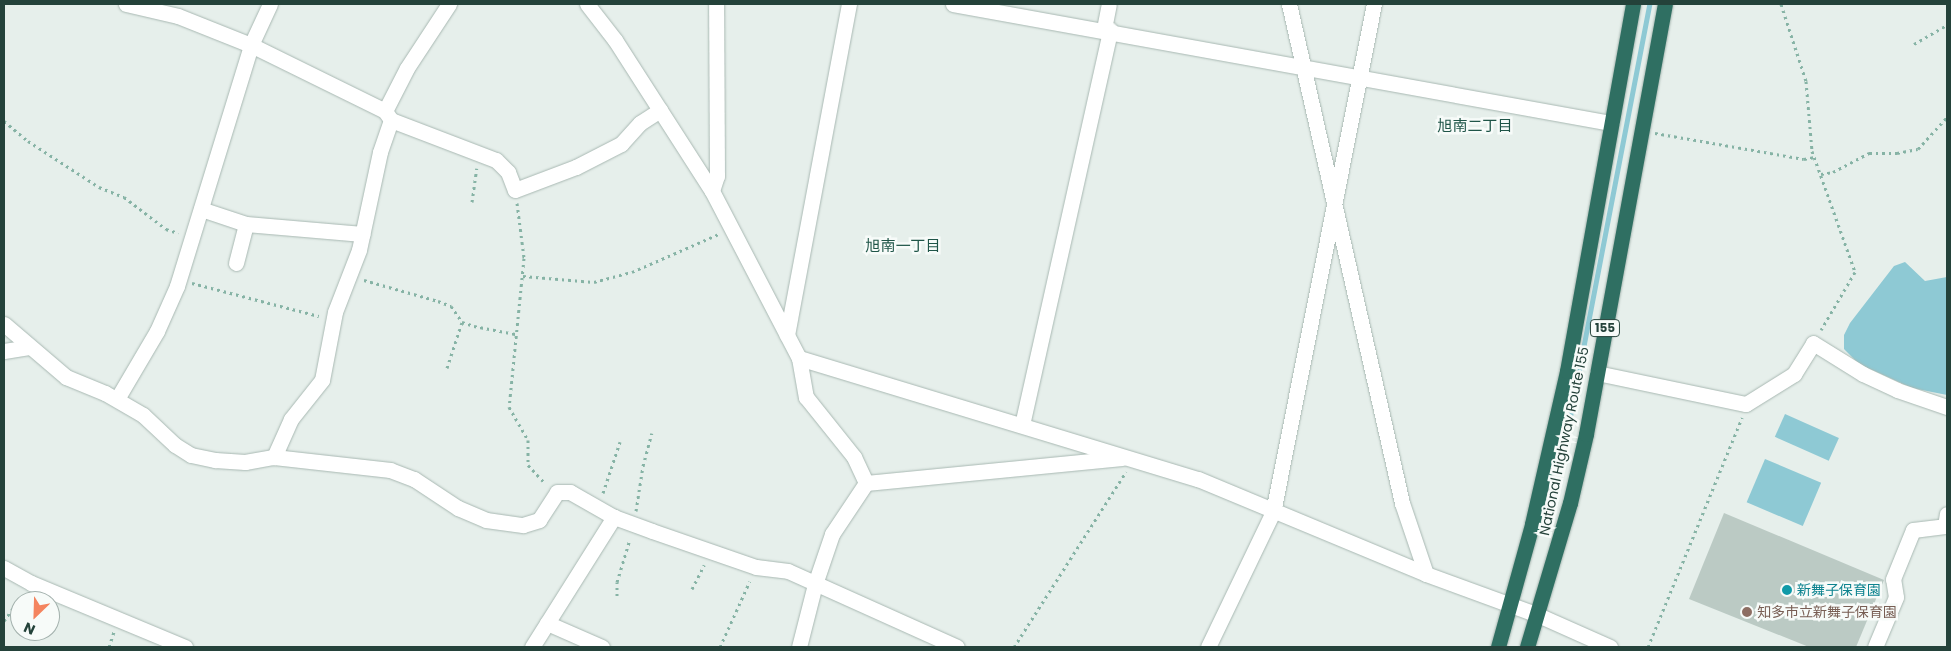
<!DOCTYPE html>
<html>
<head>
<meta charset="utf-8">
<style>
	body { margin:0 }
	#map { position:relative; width:1951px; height:651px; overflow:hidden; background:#e6efeb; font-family:Poppins,"Noto Sans JP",sans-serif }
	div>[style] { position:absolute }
	.water>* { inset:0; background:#8ec9d4; transform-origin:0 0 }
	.stream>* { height:5px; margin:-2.5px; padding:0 2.5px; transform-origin:2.5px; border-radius:2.5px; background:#8ec9d4 }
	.building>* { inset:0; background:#bbcac4 }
	.path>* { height:3px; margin-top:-1.5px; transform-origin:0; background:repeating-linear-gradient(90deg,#86b3a5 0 2.5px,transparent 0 6.5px) }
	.roads { filter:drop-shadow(0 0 1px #a8b8b2) drop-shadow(0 0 1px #a8b8b2) }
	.minor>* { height:15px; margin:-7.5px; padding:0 7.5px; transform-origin:7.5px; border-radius:7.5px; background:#fff }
	.highway>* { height:15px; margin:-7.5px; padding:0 7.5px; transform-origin:7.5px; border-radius:7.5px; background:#2f6f62 }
	.dots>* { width:14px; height:14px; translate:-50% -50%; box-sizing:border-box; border:2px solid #f7fbf9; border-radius:50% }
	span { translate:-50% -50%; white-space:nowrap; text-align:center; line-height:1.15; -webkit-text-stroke:5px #f7fbf9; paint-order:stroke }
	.shield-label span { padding:1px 4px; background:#f7fbf9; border:1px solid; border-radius:4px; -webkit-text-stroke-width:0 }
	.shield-label { font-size:12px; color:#24423a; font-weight:700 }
	.street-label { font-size:14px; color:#24423a }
	.culture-label { font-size:14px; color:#0d838f }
	.left { translate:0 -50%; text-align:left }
	.education-label { font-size:14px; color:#785e54 }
	.neighbourhood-label { font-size:15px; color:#1f5548 }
	.frame { position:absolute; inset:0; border:5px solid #24423a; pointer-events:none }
	.north { position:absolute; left:10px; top:591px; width:50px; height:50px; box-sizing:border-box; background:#f7fbf9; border:1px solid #a3b1ad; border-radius:50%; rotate:204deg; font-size:14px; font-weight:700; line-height:20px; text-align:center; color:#24423a }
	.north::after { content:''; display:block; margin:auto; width:18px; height:22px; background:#f4845f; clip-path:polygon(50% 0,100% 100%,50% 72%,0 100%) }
</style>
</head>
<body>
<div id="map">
	<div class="water">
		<div style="clip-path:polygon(1905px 262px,1925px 281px,1947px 277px,1947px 395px,1912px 388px,1859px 364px,1844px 349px,1844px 335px,1850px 323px,1894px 266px)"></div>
		<div style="left:1785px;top:414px;width:59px;height:25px;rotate:24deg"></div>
		<div style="left:1765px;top:459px;width:61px;height:47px;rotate:23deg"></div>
	</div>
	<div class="stream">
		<div style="left:1565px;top:442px;width:446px;rotate:-79.1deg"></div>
	</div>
	<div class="building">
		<div style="clip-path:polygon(1724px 513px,1884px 580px,1856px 647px,1809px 647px,1689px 599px)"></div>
	</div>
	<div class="path">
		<div style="left:1781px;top:4px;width:81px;rotate:72deg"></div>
		<div style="left:1806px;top:81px;width:70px;rotate:85.1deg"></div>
		<div style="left:1812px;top:151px;width:128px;rotate:70.4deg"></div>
		<div style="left:1855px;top:272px;width:67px;rotate:120.4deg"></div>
		<div style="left:1914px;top:44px;width:38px;rotate:-30deg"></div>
		<div style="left:4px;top:121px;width:31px;rotate:40deg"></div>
		<div style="left:28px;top:141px;width:85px;rotate:32.9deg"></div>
		<div style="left:99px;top:187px;width:27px;rotate:22deg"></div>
		<div style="left:124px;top:197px;width:53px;rotate:37.3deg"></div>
		<div style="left:166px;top:229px;width:13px;rotate:18deg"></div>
		<div style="left:1655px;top:133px;width:151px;rotate:9.9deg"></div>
		<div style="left:1804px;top:159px;width:11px;rotate:-10deg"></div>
		<div style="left:1821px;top:174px;width:12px;rotate:-9deg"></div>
		<div style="left:1833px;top:172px;width:41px;rotate:-27.8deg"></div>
		<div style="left:1869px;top:153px;width:28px"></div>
		<div style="left:1897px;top:153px;width:21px;rotate:-11deg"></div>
		<div style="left:1918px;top:149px;width:43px;rotate:-47.8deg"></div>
		<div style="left:472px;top:202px;width:34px;rotate:-82deg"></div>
		<div style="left:517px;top:203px;width:55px;rotate:82.7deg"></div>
		<div style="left:524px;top:258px;width:150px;rotate:95.7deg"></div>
		<div style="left:509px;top:407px;width:38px;rotate:60deg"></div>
		<div style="left:528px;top:440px;width:25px;rotate:90deg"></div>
		<div style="left:528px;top:465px;width:25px;rotate:47deg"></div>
		<div style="left:523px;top:276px;width:71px;rotate:4.8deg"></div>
		<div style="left:594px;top:282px;width:39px;rotate:-15deg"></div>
		<div style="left:632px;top:272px;width:95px;rotate:-23.6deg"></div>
		<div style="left:364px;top:280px;width:77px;rotate:15.8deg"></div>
		<div style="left:438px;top:301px;width:14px;rotate:21deg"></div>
		<div style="left:451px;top:306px;width:19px;rotate:55deg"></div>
		<div style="left:462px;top:322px;width:13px;rotate:18deg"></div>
		<div style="left:474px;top:326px;width:42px;rotate:11deg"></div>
		<div style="left:192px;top:283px;width:131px;rotate:14.6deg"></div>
		<div style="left:447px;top:368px;width:48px;rotate:-71.9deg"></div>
		<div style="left:603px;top:493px;width:54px;rotate:-71.6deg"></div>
		<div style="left:636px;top:511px;width:46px;rotate:-81.2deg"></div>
		<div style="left:643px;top:466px;width:34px;rotate:-75deg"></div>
		<div style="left:692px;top:589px;width:27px;rotate:-63deg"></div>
		<div style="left:617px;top:596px;width:14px;rotate:-90deg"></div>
		<div style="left:617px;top:582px;width:45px;rotate:-73.2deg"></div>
		<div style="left:4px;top:621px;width:32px;rotate:-55deg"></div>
		<div style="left:109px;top:647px;width:16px;rotate:-72deg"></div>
		<div style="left:720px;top:647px;width:72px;rotate:-65.6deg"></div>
		<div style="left:1014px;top:647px;width:208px;rotate:-57.4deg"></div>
		<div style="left:1648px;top:647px;width:248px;rotate:-67.7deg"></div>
	</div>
	<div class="roads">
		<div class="minor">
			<div style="left:126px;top:4px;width:53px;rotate:13deg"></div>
			<div style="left:178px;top:16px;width:79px;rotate:21.7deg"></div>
			<div style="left:251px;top:45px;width:149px;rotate:26.2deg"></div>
			<div style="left:385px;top:111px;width:11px;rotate:56deg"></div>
			<div style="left:391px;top:120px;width:34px;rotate:109deg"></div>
			<div style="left:380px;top:152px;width:100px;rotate:102.1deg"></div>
			<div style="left:359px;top:250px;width:66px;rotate:111.2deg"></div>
			<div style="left:335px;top:312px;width:69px;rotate:100.8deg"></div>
			<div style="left:322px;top:380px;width:50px;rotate:128.5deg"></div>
			<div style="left:291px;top:419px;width:42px;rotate:114.1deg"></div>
			<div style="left:587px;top:4px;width:46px;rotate:52.1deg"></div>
			<div style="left:615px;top:40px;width:179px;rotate:57.3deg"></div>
			<div style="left:712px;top:191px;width:188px;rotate:62.5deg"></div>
			<div style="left:799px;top:358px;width:40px;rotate:80deg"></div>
			<div style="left:806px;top:397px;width:77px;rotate:51.3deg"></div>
			<div style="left:854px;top:457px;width:29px;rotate:65deg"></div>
			<div style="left:953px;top:4px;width:669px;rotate:10.25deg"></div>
			<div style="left:1289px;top:4px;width:512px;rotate:77.24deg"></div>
			<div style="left:1402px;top:503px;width:75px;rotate:71.3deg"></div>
			<div style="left:1104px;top:29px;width:25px;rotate:-79deg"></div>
			<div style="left:385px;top:111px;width:48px;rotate:-62.9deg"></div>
			<div style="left:407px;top:68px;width:77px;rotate:-56.7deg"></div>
			<div style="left:391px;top:120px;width:112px;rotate:20.9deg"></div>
			<div style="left:496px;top:160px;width:17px;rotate:45deg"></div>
			<div style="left:508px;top:172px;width:19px;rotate:69deg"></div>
			<div style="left:515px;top:190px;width:65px;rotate:-20.7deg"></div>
			<div style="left:576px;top:167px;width:51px;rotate:-27.1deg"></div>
			<div style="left:621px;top:144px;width:28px;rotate:-48deg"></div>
			<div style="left:640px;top:123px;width:24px;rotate:-33deg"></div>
			<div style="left:712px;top:191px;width:16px;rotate:-72deg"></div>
			<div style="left:717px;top:176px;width:172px;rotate:-90.3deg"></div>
			<div style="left:201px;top:209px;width:47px;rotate:18.4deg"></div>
			<div style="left:236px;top:263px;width:40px;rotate:-75.6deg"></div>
			<div style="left:246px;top:224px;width:117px;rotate:4.9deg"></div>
			<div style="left:4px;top:324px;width:82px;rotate:40.5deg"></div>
			<div style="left:66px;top:377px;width:42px;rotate:22.3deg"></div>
			<div style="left:105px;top:393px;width:44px;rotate:30.1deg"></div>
			<div style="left:143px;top:415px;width:44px;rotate:43.2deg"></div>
			<div style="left:175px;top:445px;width:19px;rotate:32deg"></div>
			<div style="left:191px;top:455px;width:25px;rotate:12deg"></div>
			<div style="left:215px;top:460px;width:30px;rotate:4deg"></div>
			<div style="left:245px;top:462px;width:29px;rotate:-10deg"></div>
			<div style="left:274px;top:457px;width:117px;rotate:6.4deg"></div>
			<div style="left:390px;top:470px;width:26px;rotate:21deg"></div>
			<div style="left:414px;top:479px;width:53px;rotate:33.4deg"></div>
			<div style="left:458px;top:508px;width:30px;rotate:23deg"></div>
			<div style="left:486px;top:520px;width:37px;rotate:8deg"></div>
			<div style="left:523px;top:525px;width:17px;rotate:-17deg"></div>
			<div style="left:539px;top:520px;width:33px;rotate:-57deg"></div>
			<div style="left:557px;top:492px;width:13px"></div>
			<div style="left:570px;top:492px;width:51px;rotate:29.6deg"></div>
			<div style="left:614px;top:517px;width:40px;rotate:20.2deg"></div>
			<div style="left:652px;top:531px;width:110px;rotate:19.1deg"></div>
			<div style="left:756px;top:567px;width:32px;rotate:7deg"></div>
			<div style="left:788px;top:571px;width:185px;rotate:24.2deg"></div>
			<div style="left:787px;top:335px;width:337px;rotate:-79.4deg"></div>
			<div style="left:4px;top:351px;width:25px;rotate:-9deg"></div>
			<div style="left:799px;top:358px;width:417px;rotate:16.9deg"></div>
			<div style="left:1198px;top:479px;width:247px;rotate:22.6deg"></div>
			<div style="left:1426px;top:574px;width:119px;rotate:20.1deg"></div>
			<div style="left:1538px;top:615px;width:79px;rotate:24deg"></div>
			<div style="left:1597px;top:373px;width:152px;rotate:11.8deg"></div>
			<div style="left:1746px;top:404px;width:57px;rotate:-32deg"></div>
			<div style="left:1794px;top:374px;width:36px;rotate:-58deg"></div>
			<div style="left:1813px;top:343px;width:59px;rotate:31.8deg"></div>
			<div style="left:1863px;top:374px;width:38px;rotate:25deg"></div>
			<div style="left:1897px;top:390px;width:53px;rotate:18.8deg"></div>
			<div style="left:117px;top:399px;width:79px;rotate:-59.5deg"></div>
			<div style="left:157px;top:331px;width:49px;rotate:-66deg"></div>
			<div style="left:177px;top:286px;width:252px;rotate:-72.9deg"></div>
			<div style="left:251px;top:45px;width:45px;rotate:-65.1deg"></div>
			<div style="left:1022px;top:425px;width:405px;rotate:-77.4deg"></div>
			<div style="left:866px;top:483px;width:257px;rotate:-5.6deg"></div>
			<div style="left:4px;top:568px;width:31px;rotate:29deg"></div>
			<div style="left:31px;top:583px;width:167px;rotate:22.6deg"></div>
			<div style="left:547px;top:623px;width:60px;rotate:23.6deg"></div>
			<div style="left:532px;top:647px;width:154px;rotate:-57.8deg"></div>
			<div style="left:799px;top:647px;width:65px;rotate:-75.7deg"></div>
			<div style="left:815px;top:584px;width:53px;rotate:-71.2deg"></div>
			<div style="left:832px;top:534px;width:61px;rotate:-56.3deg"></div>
			<div style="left:1208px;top:647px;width:150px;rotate:-64.3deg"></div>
			<div style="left:1273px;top:512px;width:518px;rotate:-78.76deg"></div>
			<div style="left:1875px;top:647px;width:54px;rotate:-67.2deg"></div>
			<div style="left:1896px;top:597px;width:18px;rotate:-99deg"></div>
			<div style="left:1893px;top:579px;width:53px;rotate:-67.8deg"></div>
			<div style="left:1913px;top:530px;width:32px;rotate:-7deg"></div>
			<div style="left:1945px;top:526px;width:12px;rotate:-81deg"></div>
		</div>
		<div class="highway">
			<div style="left:1498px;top:647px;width:128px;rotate:-74.5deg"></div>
			<div style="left:1532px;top:524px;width:157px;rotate:-77.1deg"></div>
			<div style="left:1567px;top:371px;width:373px;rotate:-79.8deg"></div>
			<div style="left:1527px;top:647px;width:150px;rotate:-73.4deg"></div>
			<div style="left:1570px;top:503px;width:71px;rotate:-76.9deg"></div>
			<div style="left:1586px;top:434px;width:437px;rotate:-79.6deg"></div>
		</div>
	</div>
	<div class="dots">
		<div style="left:1787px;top:590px;background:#0f9aa8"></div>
		<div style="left:1747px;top:612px;background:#8d6e63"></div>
	</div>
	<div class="shield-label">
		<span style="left:1605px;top:328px">155</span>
	</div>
	<div class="street-label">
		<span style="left:1564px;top:441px;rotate:-78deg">National Highway Route 155</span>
	</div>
	<div class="culture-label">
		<span class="left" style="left:1797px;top:590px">新舞子保育園</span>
	</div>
	<div class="education-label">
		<span class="left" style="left:1757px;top:612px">知多市立新舞子保育園</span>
	</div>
	<div class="neighbourhood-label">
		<span style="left:1475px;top:126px">旭南二丁目</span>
		<span style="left:903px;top:246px">旭南一丁目</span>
	</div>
	<div class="frame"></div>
	<div class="north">N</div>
</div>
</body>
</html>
